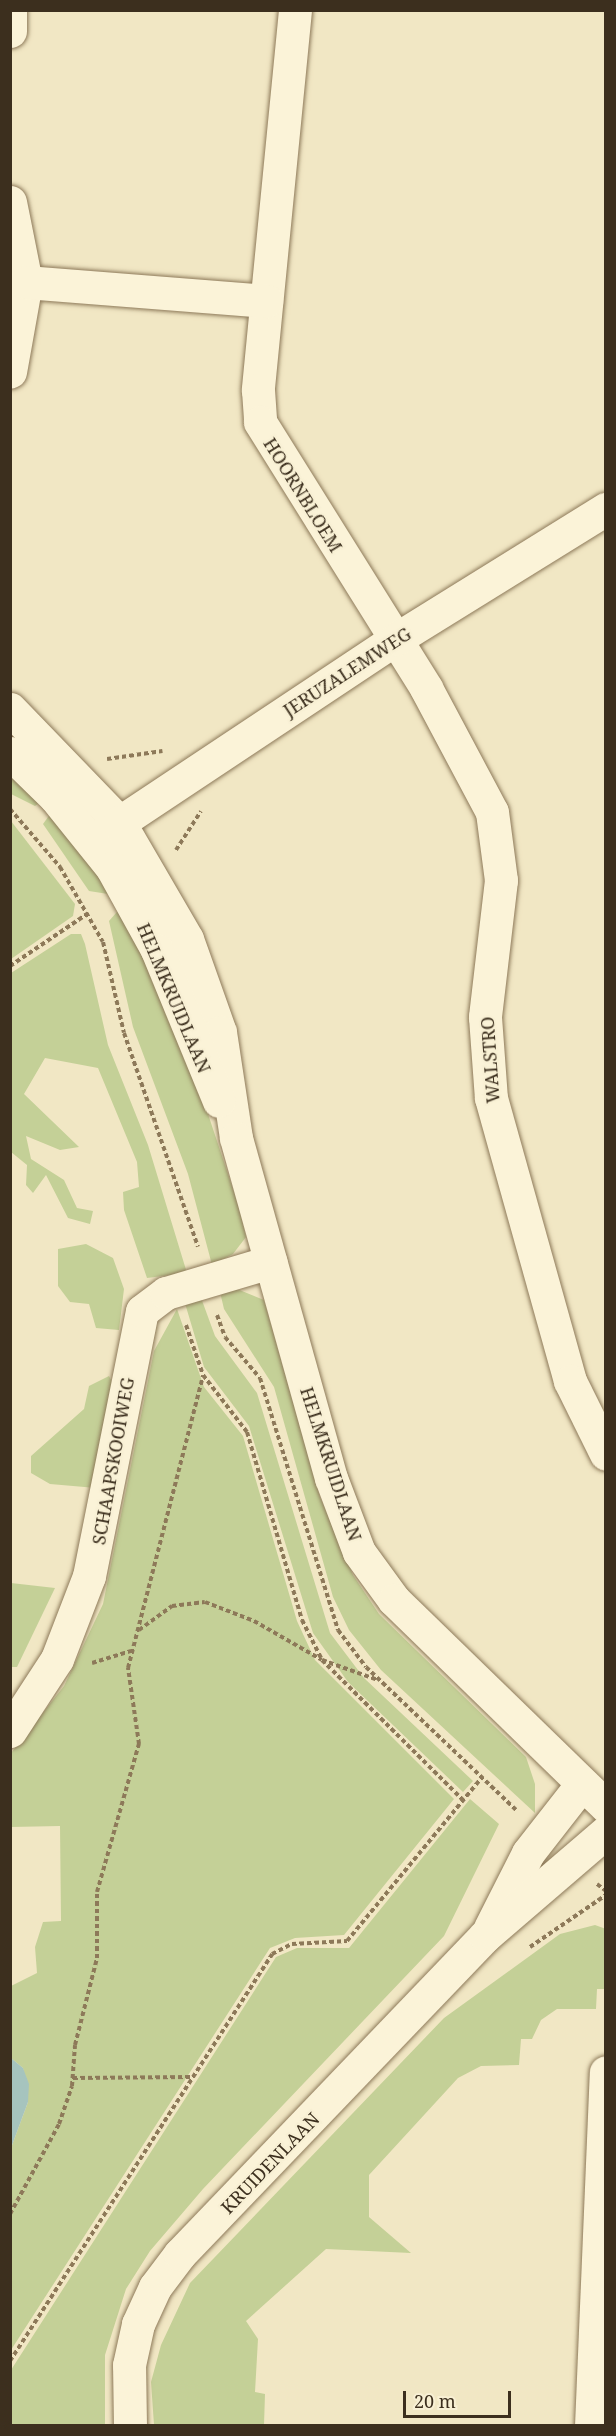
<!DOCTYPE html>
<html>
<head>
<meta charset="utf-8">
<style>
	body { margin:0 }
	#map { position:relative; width:616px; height:2436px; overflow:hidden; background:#f1e7c4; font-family:"Noto Serif",serif }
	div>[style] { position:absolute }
	.green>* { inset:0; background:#c4d097 }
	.water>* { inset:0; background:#a6c4be }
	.path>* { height:4px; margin-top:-2px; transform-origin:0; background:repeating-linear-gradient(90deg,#8d7959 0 4.5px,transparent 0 7.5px) }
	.roads { filter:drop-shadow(0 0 2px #8d7959) drop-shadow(0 0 2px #8d7959) }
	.street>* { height:33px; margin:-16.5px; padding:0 16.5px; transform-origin:16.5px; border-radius:16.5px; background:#fbf3d8 }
	.secondary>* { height:33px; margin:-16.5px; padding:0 16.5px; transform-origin:16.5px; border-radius:16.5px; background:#fbf3d8 }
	span { translate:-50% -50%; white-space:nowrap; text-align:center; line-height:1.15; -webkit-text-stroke:4.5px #f8f0d4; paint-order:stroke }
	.street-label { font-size:18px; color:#3c2f1e }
	.frame { position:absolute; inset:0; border:12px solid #3c2f1e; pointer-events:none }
	.scale { position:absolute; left:403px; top:2391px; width:108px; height:27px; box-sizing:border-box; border:3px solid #3c2f1e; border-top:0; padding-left:8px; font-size:18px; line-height:21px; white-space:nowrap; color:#3c2f1e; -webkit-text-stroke:4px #f8f0d4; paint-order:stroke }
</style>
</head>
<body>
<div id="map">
	<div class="green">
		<div style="clip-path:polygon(10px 764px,44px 799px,35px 806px,11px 794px)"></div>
		<div style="clip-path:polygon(54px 809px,87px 850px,108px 894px,89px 891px,43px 824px)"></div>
		<div style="clip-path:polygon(11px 821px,75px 904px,73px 916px,11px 959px)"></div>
		<div style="clip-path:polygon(124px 904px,190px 1060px,239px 1207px,246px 1237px,233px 1254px,212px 1265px,188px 1174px,133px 1027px,109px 921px)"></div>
		<div style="clip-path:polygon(71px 934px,81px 934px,85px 944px,108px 1045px,148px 1145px,187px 1273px,147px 1278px,124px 1210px,123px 1192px,139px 1187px,137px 1162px,98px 1068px,45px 1058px,24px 1094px,79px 1147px,60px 1150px,26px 1136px,31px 1159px,64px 1180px,77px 1208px,93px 1211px,90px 1224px,68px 1218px,46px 1175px,33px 1193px,26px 1185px,27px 1165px,11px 1152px,11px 973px)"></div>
		<div style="clip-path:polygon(86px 1244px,113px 1258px,124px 1289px,119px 1330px,96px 1328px,89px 1304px,70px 1302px,58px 1286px,58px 1249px)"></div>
		<div style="clip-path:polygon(237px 1289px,264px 1300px,320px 1497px,353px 1575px,379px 1614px,526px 1757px,535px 1784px,535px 1813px,381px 1670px,349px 1630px,333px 1597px,274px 1387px,224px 1309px,220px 1292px)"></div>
		<div style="clip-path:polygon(200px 1295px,215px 1336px,257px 1393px,330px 1633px,364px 1678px,473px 1781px,463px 1792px,348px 1682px,313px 1633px,249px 1426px,204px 1367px,184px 1300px)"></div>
		<div style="clip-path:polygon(177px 1309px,204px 1387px,243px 1436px,297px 1621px,315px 1660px,454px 1799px,344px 1935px,295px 1938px,270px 1948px,11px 2350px,11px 2148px,28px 2102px,23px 2068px,11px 2058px,11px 1986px,37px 1973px,35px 1947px,43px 1922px,61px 1921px,60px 1826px,11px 1827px,11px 1753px,64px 1686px,103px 1604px,154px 1351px)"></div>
		<div style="clip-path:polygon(109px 1376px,115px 1388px,96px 1488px,50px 1484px,31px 1473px,31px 1456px,84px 1409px,89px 1386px)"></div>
		<div style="clip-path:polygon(11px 1583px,55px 1588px,17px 1667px,11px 1667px)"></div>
		<div style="clip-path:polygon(470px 1799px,499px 1824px,444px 1936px,203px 2189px,150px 2251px,126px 2289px,105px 2355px,105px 2425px,11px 2425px,11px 2370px,276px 1957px,297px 1948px,349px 1948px)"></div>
		<div style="clip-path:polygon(595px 1925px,606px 1929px,605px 1989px,597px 1989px,596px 2009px,557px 2009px,541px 2020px,532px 2039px,521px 2039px,519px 2065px,481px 2066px,458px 2078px,369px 2175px,369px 2217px,411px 2253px,326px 2249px,246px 2321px,258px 2339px,255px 2392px,265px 2394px,264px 2425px,154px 2425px,151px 2382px,161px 2345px,190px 2283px,444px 2018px,560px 1934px)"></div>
	</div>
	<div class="water">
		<div style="clip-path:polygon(11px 2058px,23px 2068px,29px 2084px,28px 2102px,11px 2148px)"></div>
	</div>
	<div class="path">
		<div style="left:107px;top:759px;width:56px;rotate:-8.3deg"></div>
		<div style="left:10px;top:809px;width:77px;rotate:49.2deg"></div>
		<div style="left:60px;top:867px;width:86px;rotate:60.2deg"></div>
		<div style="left:103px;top:942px;width:93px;rotate:77deg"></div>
		<div style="left:124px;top:1033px;width:226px;rotate:70.9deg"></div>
		<div style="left:176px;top:850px;width:46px;rotate:-57.3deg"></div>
		<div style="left:10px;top:966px;width:97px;rotate:-34deg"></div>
		<div style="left:217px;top:1315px;width:23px;rotate:70deg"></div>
		<div style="left:225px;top:1337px;width:54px;rotate:49.5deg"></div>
		<div style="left:260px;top:1378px;width:264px;rotate:72.8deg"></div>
		<div style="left:338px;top:1630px;width:46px;rotate:52.9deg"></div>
		<div style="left:366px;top:1667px;width:207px;rotate:43.6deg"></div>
		<div style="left:186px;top:1325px;width:53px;rotate:71.2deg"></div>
		<div style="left:139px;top:1630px;width:41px;rotate:-36deg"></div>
		<div style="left:172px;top:1606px;width:33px;rotate:-7deg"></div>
		<div style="left:205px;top:1602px;width:53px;rotate:21.2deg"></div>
		<div style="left:254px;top:1621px;width:78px;rotate:29.8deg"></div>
		<div style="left:322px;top:1660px;width:59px;rotate:19.7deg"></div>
		<div style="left:92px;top:1663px;width:41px;rotate:-17.1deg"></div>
		<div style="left:597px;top:1884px;width:11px;rotate:38deg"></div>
		<div style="left:530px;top:1947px;width:92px;rotate:-34.4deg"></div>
		<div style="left:73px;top:2078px;width:119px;rotate:-0.5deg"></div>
		<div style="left:10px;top:2214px;width:102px;rotate:-61.4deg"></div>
		<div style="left:59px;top:2124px;width:40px;rotate:-71.1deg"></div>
		<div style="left:72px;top:2086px;width:41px;rotate:-85.8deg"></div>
		<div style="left:75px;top:2045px;width:90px;rotate:-75.8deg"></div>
		<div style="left:97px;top:1958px;width:66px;rotate:-90deg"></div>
		<div style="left:97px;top:1892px;width:154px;rotate:-74.2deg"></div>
		<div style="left:139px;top:1744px;width:77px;rotate:-98.2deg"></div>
		<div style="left:128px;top:1668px;width:302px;rotate:-75.6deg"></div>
		<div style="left:203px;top:1375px;width:72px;rotate:52.3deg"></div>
		<div style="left:247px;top:1432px;width:196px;rotate:73.7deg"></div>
		<div style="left:302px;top:1620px;width:45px;rotate:63.4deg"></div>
		<div style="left:322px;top:1660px;width:199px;rotate:44.8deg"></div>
		<div style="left:10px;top:2361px;width:484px;rotate:-57.2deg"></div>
		<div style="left:272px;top:1954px;width:22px;rotate:-27deg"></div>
		<div style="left:292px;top:1944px;width:55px;rotate:-3.1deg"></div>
		<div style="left:347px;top:1941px;width:212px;rotate:-50.5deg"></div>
	</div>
	<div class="roads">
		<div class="street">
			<div style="left:295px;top:10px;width:382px;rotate:95.6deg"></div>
			<div style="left:258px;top:390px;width:32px;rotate:86deg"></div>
			<div style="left:260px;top:422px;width:314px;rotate:58deg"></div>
			<div style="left:426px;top:688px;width:140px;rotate:62deg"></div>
			<div style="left:492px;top:812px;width:69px;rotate:82.5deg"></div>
			<div style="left:501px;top:880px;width:138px;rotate:96.7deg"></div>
			<div style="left:485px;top:1017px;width:81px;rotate:85.8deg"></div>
			<div style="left:491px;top:1098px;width:294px;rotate:74.4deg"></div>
			<div style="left:570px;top:1381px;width:81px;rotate:63.7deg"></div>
			<div style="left:10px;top:11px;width:20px;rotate:90deg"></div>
			<div style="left:10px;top:202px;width:82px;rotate:78.7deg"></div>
			<div style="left:26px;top:282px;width:91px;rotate:100.1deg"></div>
			<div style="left:26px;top:282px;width:241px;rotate:4.5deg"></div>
			<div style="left:93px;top:840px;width:364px;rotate:-33.6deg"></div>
			<div style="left:396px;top:639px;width:247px;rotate:-31.8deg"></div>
			<div style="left:10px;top:1731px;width:86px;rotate:-56.9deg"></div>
			<div style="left:57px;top:1659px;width:89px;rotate:-68.9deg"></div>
			<div style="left:89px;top:1576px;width:270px;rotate:-78.7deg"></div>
			<div style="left:142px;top:1311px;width:30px;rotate:-37deg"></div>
			<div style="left:166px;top:1293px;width:109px;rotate:-16.6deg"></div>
			<div style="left:591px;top:2426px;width:354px;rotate:-87.6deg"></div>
		</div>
		<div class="secondary">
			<div style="left:10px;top:709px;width:157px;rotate:46deg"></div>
			<div style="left:119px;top:822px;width:135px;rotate:59.8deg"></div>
			<div style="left:187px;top:939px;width:99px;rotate:70.5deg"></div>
			<div style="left:220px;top:1032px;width:107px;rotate:81.4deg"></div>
			<div style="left:236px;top:1138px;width:353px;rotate:74.4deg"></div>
			<div style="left:331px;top:1478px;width:79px;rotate:69.3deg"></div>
			<div style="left:359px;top:1552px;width:59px;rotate:53.9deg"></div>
			<div style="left:394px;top:1600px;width:296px;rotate:44.2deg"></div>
			<div style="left:10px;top:753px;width:63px;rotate:44.4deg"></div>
			<div style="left:55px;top:797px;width:91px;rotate:51.2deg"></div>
			<div style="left:112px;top:868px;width:94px;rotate:61.2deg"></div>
			<div style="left:157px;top:950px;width:163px;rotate:67.7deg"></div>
			<div style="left:490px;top:1928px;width:84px;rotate:-63.1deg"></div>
			<div style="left:528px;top:1853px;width:88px;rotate:-52deg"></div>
			<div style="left:130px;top:2426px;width:61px;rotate:-90.9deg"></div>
			<div style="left:129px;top:2365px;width:42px;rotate:-77.6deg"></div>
			<div style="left:138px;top:2324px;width:41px;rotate:-65.3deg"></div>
			<div style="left:155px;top:2287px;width:41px;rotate:-52.9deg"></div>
			<div style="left:180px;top:2254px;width:441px;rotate:-46.2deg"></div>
			<div style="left:485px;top:1936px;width:160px;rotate:-40.7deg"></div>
		</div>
	</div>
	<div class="street-label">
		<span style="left:303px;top:495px;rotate:58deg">HOORNBLOEM</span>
		<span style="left:347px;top:672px;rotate:-33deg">JERUZALEMWEG</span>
		<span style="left:174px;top:998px;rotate:67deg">HELMKRUIDLAAN</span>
		<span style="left:490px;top:1060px;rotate:-94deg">WALSTRO</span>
		<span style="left:113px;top:1461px;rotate:-80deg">SCHAAPSKOOIWEG</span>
		<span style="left:331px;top:1464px;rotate:72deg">HELMKRUIDLAAN</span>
		<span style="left:270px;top:2163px;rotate:-46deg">KRUIDENLAAN</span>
	</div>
	<div class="frame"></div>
	<div class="scale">20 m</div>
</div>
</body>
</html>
